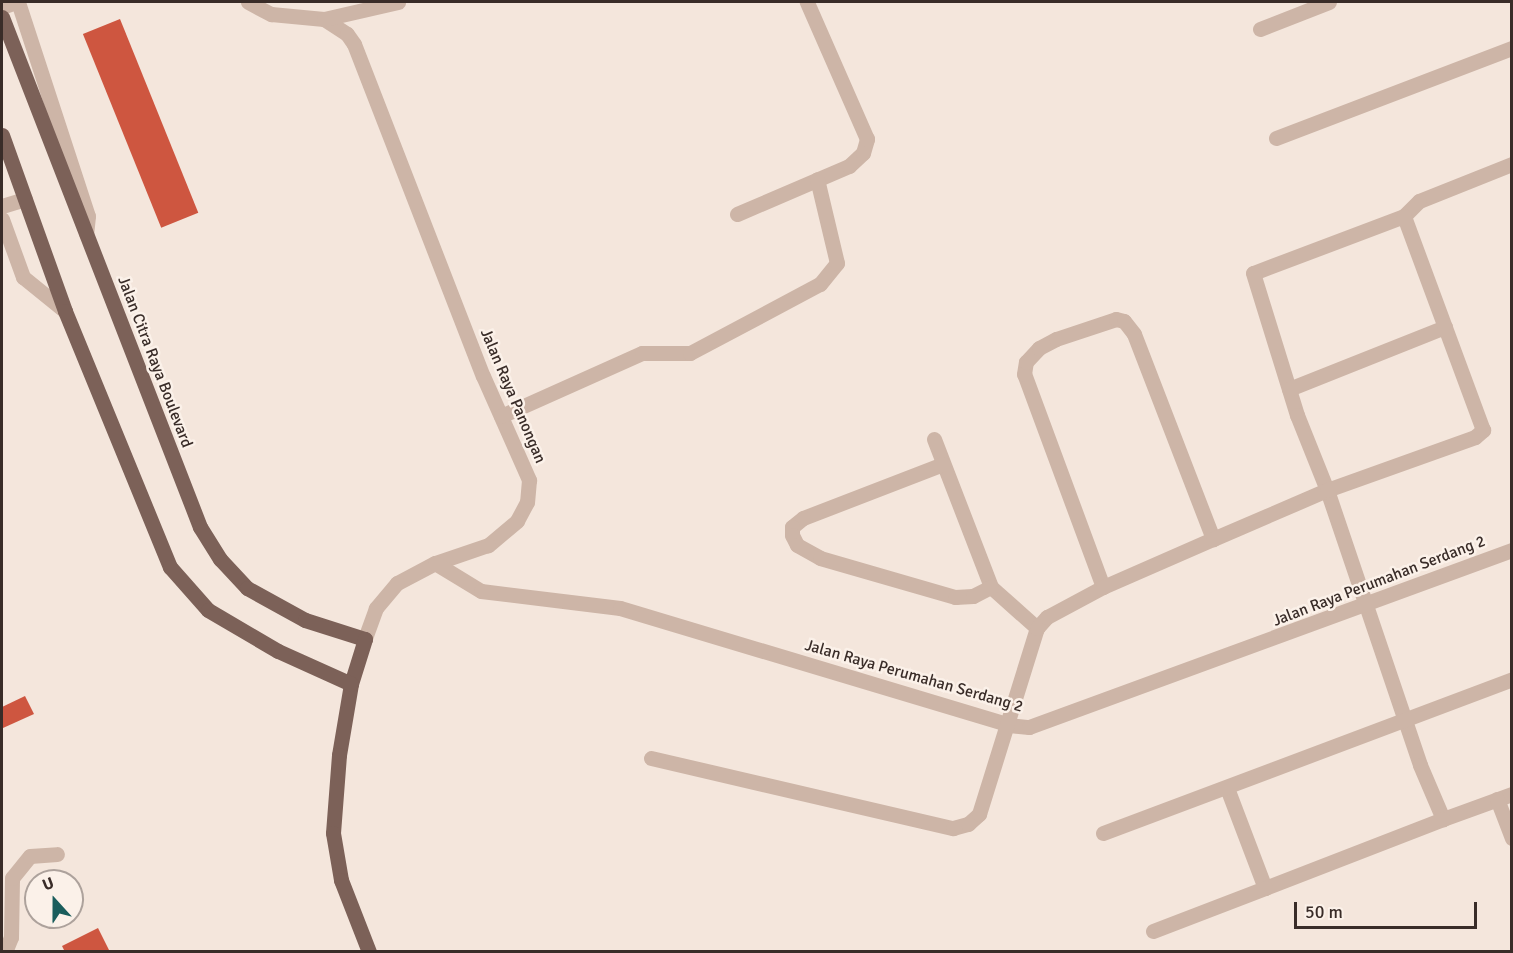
<!DOCTYPE html>
<html>
<head>
<meta charset="utf-8">
<style>
	body { margin:0 }
	#map { position:relative; width:1513px; height:953px; overflow:hidden; background:#f4e6dc; font-family:Signika,sans-serif }
	div>[style] { position:absolute }
	.building>* { inset:0; background:#ce5640; transform-origin:0 0 }
	.minor>* { height:15px; margin:-7.5px; padding:0 7.5px; transform-origin:7.5px; border-radius:7.5px; background:#cdb5a7 }
	.major>* { height:15px; margin:-7.5px; padding:0 7.5px; transform-origin:7.5px; border-radius:7.5px; background:#7c6158 }
	span { translate:-50% -50%; white-space:nowrap; text-align:center; line-height:1.15; -webkit-text-stroke:5px #fbf1e9; paint-order:stroke }
	.street-label { font-size:16px; color:#392c28 }
	.frame { position:absolute; inset:0; border:3px solid #392c28; pointer-events:none }
	.north { position:absolute; left:24px; top:869px; width:60px; height:60px; box-sizing:border-box; background:#fbf1e9; border:2px solid #ada29c; border-radius:50%; rotate:339deg; font-size:16px; font-weight:700; line-height:24px; text-align:center; color:#392c28 }
	.north::after { content:''; display:block; margin:auto; width:21px; height:27px; background:#1a5d5c; clip-path:polygon(50% 0,100% 100%,50% 72%,0 100%) }
	.scale { position:absolute; left:1294px; top:902px; width:183px; height:27px; box-sizing:border-box; border:3px solid #392c28; border-top:0; padding-left:8px; font-size:18px; line-height:21px; white-space:nowrap; color:#392c28; -webkit-text-stroke:4px #fbf1e9; paint-order:stroke }
</style>
</head>
<body>
<div id="map">
	<div class="building">
		<div style="left:120px;top:19px;width:209px;height:40px;rotate:68deg"></div>
		<div style="clip-path:polygon(25px 696px,34px 714px,3px 728px,2px 707px)"></div>
		<div style="clip-path:polygon(98px 928px,110px 952px,65px 952px,62px 946px)"></div>
	</div>
	<div class="minor">
		<div style="left:18px;top:2px;width:225px;rotate:71.9deg"></div>
		<div style="left:88px;top:216px;width:18px;rotate:96deg"></div>
		<div style="left:248px;top:2px;width:26px;rotate:28deg"></div>
		<div style="left:271px;top:14px;width:53px;rotate:5.4deg"></div>
		<div style="left:324px;top:19px;width:27px;rotate:33deg"></div>
		<div style="left:347px;top:34px;width:12px;rotate:55deg"></div>
		<div style="left:354px;top:44px;width:356px;rotate:68.8deg"></div>
		<div style="left:483px;top:376px;width:114px;rotate:66.1deg"></div>
		<div style="left:529px;top:480px;width:22px;rotate:95deg"></div>
		<div style="left:527px;top:502px;width:21px;rotate:118deg"></div>
		<div style="left:517px;top:521px;width:38px;rotate:140deg"></div>
		<div style="left:488px;top:545px;width:56px;rotate:161.2deg"></div>
		<div style="left:435px;top:563px;width:43px;rotate:152.2deg"></div>
		<div style="left:397px;top:583px;width:33px;rotate:130deg"></div>
		<div style="left:376px;top:608px;width:33px;rotate:110deg"></div>
		<div style="left:2px;top:7px;width:15px;rotate:-20deg"></div>
		<div style="left:324px;top:19px;width:76px;rotate:-12.9deg"></div>
		<div style="left:1260px;top:29px;width:74px;rotate:-21.4deg"></div>
		<div style="left:1276px;top:138px;width:253px;rotate:-20.9deg"></div>
		<div style="left:1512px;top:164px;width:100px;rotate:158.3deg"></div>
		<div style="left:1419px;top:201px;width:21px;rotate:135deg"></div>
		<div style="left:1404px;top:216px;width:161px;rotate:159.3deg"></div>
		<div style="left:1253px;top:273px;width:149px;rotate:72.8deg"></div>
		<div style="left:1297px;top:415px;width:81px;rotate:68.2deg"></div>
		<div style="left:1327px;top:490px;width:290px;rotate:71.3deg"></div>
		<div style="left:1420px;top:765px;width:59px;rotate:66.9deg"></div>
		<div style="left:1443px;top:819px;width:73px;rotate:-19.9deg"></div>
		<div style="left:2px;top:206px;width:24px;rotate:-17deg"></div>
		<div style="left:737px;top:214px;width:122px;rotate:-23.2deg"></div>
		<div style="left:849px;top:166px;width:19px;rotate:-43deg"></div>
		<div style="left:863px;top:153px;width:15px;rotate:-74deg"></div>
		<div style="left:867px;top:139px;width:150px;rotate:-113.7deg"></div>
		<div style="left:2px;top:219px;width:62px;rotate:70.1deg"></div>
		<div style="left:23px;top:277px;width:54px;rotate:39deg"></div>
		<div style="left:1289px;top:389px;width:168px;rotate:-21.7deg"></div>
		<div style="left:501px;top:416px;width:154px;rotate:-24.1deg"></div>
		<div style="left:642px;top:353px;width:48px"></div>
		<div style="left:690px;top:353px;width:147px;rotate:-28deg"></div>
		<div style="left:820px;top:284px;width:27px;rotate:-51deg"></div>
		<div style="left:837px;top:263px;width:86px;rotate:-103.4deg"></div>
		<div style="left:934px;top:439px;width:159px;rotate:68.9deg"></div>
		<div style="left:991px;top:587px;width:62px;rotate:41.7deg"></div>
		<div style="left:943px;top:464px;width:150px;rotate:158.9deg"></div>
		<div style="left:803px;top:518px;width:14px;rotate:141deg"></div>
		<div style="left:792px;top:527px;width:8px;rotate:90deg"></div>
		<div style="left:792px;top:535px;width:11px;rotate:63deg"></div>
		<div style="left:797px;top:545px;width:26px;rotate:29deg"></div>
		<div style="left:820px;top:558px;width:141px;rotate:16.1deg"></div>
		<div style="left:955px;top:597px;width:18px;rotate:-3deg"></div>
		<div style="left:973px;top:596px;width:20px;rotate:-27deg"></div>
		<div style="left:435px;top:563px;width:54px;rotate:31.3deg"></div>
		<div style="left:481px;top:591px;width:140px;rotate:7deg"></div>
		<div style="left:620px;top:608px;width:406px;rotate:16.7deg"></div>
		<div style="left:1009px;top:725px;width:20px;rotate:6deg"></div>
		<div style="left:1029px;top:727px;width:514px;rotate:-20.13deg"></div>
		<div style="left:1103px;top:587px;width:227px;rotate:-110.3deg"></div>
		<div style="left:1024px;top:374px;width:12px;rotate:-81deg"></div>
		<div style="left:1026px;top:362px;width:19px;rotate:-47deg"></div>
		<div style="left:1039px;top:348px;width:19px;rotate:-28deg"></div>
		<div style="left:1056px;top:339px;width:63px;rotate:-18.4deg"></div>
		<div style="left:1116px;top:319px;width:8px;rotate:14deg"></div>
		<div style="left:1124px;top:321px;width:16px;rotate:52deg"></div>
		<div style="left:1134px;top:334px;width:220px;rotate:68.9deg"></div>
		<div style="left:651px;top:758px;width:310px;rotate:13.1deg"></div>
		<div style="left:953px;top:828px;width:16px;rotate:-15deg"></div>
		<div style="left:968px;top:824px;width:15px;rotate:-42deg"></div>
		<div style="left:979px;top:814px;width:195px;rotate:-72.7deg"></div>
		<div style="left:1037px;top:628px;width:15px;rotate:-48deg"></div>
		<div style="left:1047px;top:617px;width:64px;rotate:-28.2deg"></div>
		<div style="left:1103px;top:587px;width:120px;rotate:-23.6deg"></div>
		<div style="left:1213px;top:539px;width:124px;rotate:-23.3deg"></div>
		<div style="left:1327px;top:490px;width:157px;rotate:-19.7deg"></div>
		<div style="left:1475px;top:437px;width:11px;rotate:-41deg"></div>
		<div style="left:1483px;top:430px;width:228px;rotate:-110.3deg"></div>
		<div style="left:1227px;top:788px;width:107px;rotate:69.2deg"></div>
		<div style="left:1265px;top:888px;width:191px;rotate:-21.2deg"></div>
		<div style="left:1497px;top:799px;width:42px;rotate:69deg"></div>
		<div style="left:1103px;top:833px;width:437px;rotate:-20.6deg"></div>
		<div style="left:1153px;top:931px;width:120px;rotate:-21deg"></div>
		<div style="left:5px;top:952px;width:16px;rotate:-68deg"></div>
		<div style="left:11px;top:937px;width:59px;rotate:-89deg"></div>
		<div style="left:12px;top:878px;width:28px;rotate:-51deg"></div>
		<div style="left:30px;top:856px;width:27px;rotate:-4deg"></div>
	</div>
	<div class="major">
		<div style="left:2px;top:17px;width:547px;rotate:68.78deg"></div>
		<div style="left:200px;top:527px;width:38px;rotate:58deg"></div>
		<div style="left:220px;top:559px;width:40px;rotate:47deg"></div>
		<div style="left:247px;top:588px;width:66px;rotate:28.9deg"></div>
		<div style="left:305px;top:620px;width:63px;rotate:17.6deg"></div>
		<div style="left:365px;top:639px;width:47px;rotate:107.3deg"></div>
		<div style="left:351px;top:684px;width:72px;rotate:99.6deg"></div>
		<div style="left:339px;top:755px;width:78px;rotate:94.4deg"></div>
		<div style="left:333px;top:833px;width:48px;rotate:80.3deg"></div>
		<div style="left:341px;top:880px;width:77px;rotate:68.7deg"></div>
		<div style="left:2px;top:135px;width:187px;rotate:70.3deg"></div>
		<div style="left:65px;top:311px;width:277px;rotate:67.7deg"></div>
		<div style="left:170px;top:567px;width:57px;rotate:48.5deg"></div>
		<div style="left:208px;top:610px;width:81px;rotate:30.4deg"></div>
		<div style="left:278px;top:651px;width:80px;rotate:24.3deg"></div>
	</div>
	<div class="street-label">
		<span style="left:155px;top:362px;rotate:69deg">Jalan Citra Raya Boulevard</span>
		<span style="left:513px;top:396px;rotate:67deg">Jalan Raya Panongan</span>
		<span style="left:1379px;top:581px;rotate:-21deg">Jalan Raya Perumahan Serdang 2</span>
		<span style="left:914px;top:676px;rotate:16deg">Jalan Raya Perumahan Serdang 2</span>
	</div>
	<div class="frame"></div>
	<div class="north">U</div>
	<div class="scale">50 m</div>
</div>
</body>
</html>
